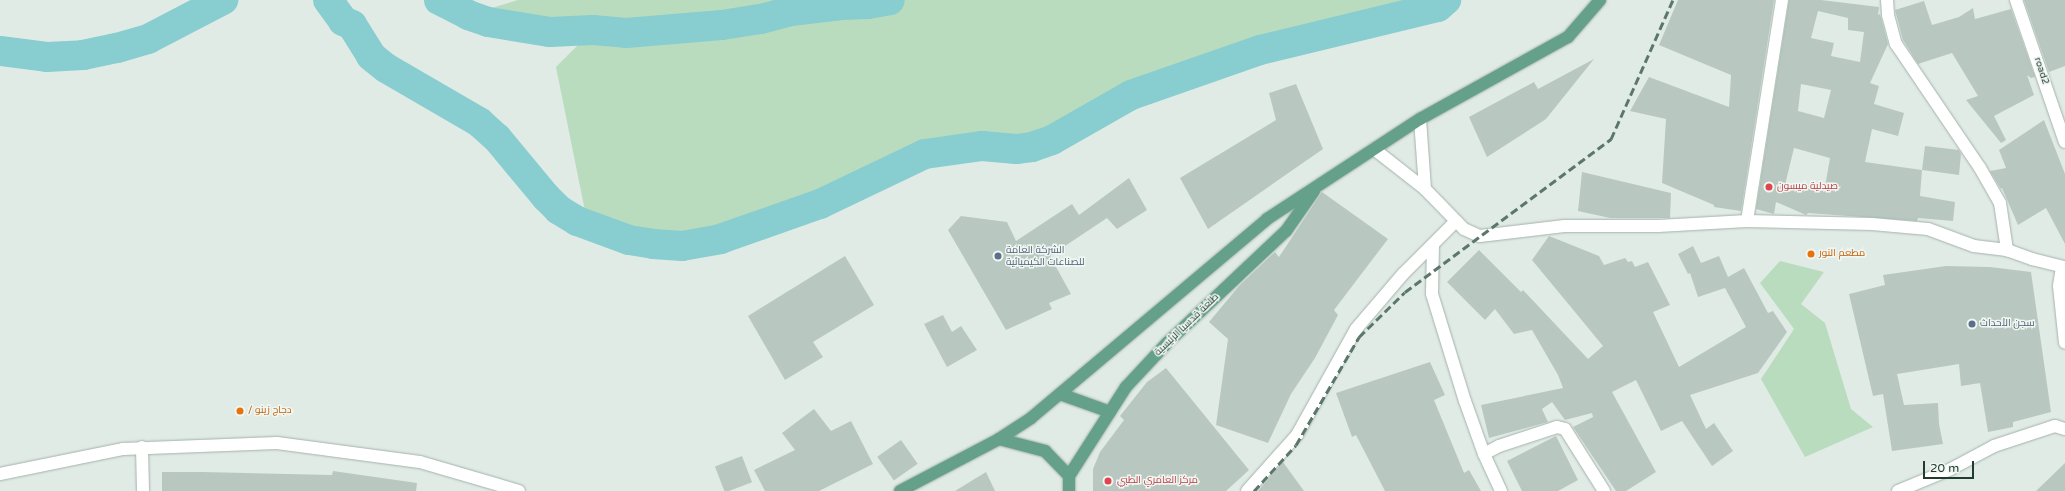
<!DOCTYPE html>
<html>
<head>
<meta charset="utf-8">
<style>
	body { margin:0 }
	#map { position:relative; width:2065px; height:491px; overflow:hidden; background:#e0ebe5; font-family:"Varela Round",Cairo,sans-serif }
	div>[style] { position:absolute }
	.green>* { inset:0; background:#b9dcbe }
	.river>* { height:30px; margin:-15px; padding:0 15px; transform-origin:15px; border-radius:15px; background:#88cdd0 }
	.building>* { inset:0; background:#b8c8c0; transform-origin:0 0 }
	.roads { filter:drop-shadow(0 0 1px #a3b3ab) drop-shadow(0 0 1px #a3b3ab) }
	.minor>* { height:12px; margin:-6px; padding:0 6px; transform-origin:6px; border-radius:6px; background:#fff }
	.major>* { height:12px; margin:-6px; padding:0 6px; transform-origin:6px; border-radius:6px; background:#65a08a }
	.rail>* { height:3px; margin-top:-1.5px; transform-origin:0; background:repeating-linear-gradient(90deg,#5b776c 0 8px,transparent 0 12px) }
	.dots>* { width:11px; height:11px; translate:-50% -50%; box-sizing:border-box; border:2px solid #f0f7f3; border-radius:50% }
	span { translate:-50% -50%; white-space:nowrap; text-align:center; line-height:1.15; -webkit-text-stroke:3px #f0f7f3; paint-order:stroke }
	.street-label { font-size:10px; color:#213b31 }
	.health-label { font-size:10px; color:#be3a42 }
	.left { translate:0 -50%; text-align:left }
	.service-label { font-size:10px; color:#4e5e75 }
	.food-label { font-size:10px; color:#c56008 }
	.scale { position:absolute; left:1923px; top:461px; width:51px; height:18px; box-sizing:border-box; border:2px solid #213b31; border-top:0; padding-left:5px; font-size:12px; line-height:14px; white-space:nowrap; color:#213b31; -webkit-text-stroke:3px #f0f7f3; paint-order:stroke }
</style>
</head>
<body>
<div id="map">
	<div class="green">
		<div style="clip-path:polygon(518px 0,864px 0,806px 9px,890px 0,1446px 0,1438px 7px,1247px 55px,1131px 95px,1032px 147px,982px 146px,925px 154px,808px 208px,720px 239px,653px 244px,588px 226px,556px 67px,593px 30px,684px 27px,782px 12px,580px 30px,468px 15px)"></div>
		<div style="clip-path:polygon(1780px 261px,1824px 272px,1801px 304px,1825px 323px,1851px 409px,1873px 427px,1805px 457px,1761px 379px,1794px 329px,1760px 283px)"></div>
	</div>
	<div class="river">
		<div style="left:328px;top:0;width:26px;rotate:54deg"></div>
		<div style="left:343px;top:21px;width:10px;rotate:24deg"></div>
		<div style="left:352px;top:25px;width:36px;rotate:58deg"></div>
		<div style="left:371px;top:56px;width:19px;rotate:39deg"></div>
		<div style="left:386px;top:68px;width:108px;rotate:30.1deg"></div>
		<div style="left:479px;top:122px;width:24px;rotate:42deg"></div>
		<div style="left:497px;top:138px;width:77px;rotate:50.3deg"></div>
		<div style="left:546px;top:197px;width:18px;rotate:45deg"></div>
		<div style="left:559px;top:210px;width:21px;rotate:31deg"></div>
		<div style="left:577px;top:221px;width:55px;rotate:20.1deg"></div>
		<div style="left:629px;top:240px;width:24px;rotate:9deg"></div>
		<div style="left:653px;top:244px;width:29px;rotate:4deg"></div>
		<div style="left:682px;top:246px;width:39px;rotate:-10deg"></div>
		<div style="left:720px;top:239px;width:106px;rotate:-19.3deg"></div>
		<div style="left:820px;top:204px;width:116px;rotate:-25.5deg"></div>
		<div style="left:925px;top:154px;width:58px;rotate:-8deg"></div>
		<div style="left:982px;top:146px;width:34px;rotate:5deg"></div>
		<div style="left:1016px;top:149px;width:16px;rotate:-7deg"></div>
		<div style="left:1032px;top:147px;width:21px;rotate:-19deg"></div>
		<div style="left:1052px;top:140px;width:91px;rotate:-29.7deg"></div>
		<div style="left:1131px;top:95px;width:137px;rotate:-19.2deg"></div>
		<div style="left:1260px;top:50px;width:183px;rotate:-13.6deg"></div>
		<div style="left:1438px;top:7px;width:11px;rotate:-41deg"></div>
		<div style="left:439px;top:0;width:33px;rotate:27deg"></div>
		<div style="left:468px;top:15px;width:21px;rotate:19deg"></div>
		<div style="left:488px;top:22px;width:63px;rotate:9.2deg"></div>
		<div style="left:550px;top:32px;width:43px;rotate:-2.7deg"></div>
		<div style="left:593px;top:30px;width:33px;rotate:5deg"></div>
		<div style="left:626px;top:33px;width:96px;rotate:-4.8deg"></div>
		<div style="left:722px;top:25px;width:39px;rotate:-9deg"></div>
		<div style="left:761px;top:19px;width:31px;rotate:-15deg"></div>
		<div style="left:791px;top:11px;width:51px;rotate:-6.7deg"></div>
		<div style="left:842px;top:5px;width:26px;rotate:-2deg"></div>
		<div style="left:868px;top:4px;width:22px;rotate:-10deg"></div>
		<div style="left:0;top:51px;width:47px;rotate:7.3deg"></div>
		<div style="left:47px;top:57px;width:36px;rotate:-3deg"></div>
		<div style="left:83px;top:55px;width:35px;rotate:-12deg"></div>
		<div style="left:117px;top:48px;width:32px;rotate:-16deg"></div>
		<div style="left:148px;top:39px;width:85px;rotate:-27.5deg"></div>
	</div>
	<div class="building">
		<div style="clip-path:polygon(1678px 0,1774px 0,1741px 211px,1714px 207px,1714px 205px,1662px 183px,1666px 119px,1630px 111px,1649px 77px,1729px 107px,1731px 75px,1659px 45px)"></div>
		<div style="clip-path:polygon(evenodd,1789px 0,1821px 0,1879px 7px,1878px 15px,1880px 14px,1888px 44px,1870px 83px,1879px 86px,1874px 104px,1904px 113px,1898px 136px,1872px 129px,1865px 162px,1922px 170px,1920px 196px,1955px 202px,1953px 221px,1918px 218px,1917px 221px,1808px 213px,1806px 215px,1776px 202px,1774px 214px,1756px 209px,1789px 0,1818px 11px,1848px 18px,1848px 30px,1864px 32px,1860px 62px,1831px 56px,1834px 43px,1811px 38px,1818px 11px,1789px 0,1801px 84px,1831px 90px,1824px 118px,1798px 111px,1801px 84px,1789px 0,1794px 148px,1830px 158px,1825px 187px,1785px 185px,1794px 148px)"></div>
		<div style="clip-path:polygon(2024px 0,2065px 0,2065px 66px,2049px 72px)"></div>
		<div style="clip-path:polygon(1924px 1px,1932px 25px,1959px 17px,1973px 8px,1975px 19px,2011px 9px,2035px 77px,2031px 78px,2027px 75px,2034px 95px,1994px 116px,2006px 140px,2001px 143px,1966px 100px,1978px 96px,1952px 53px,1918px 64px,1903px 40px,1895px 10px)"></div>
		<div style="clip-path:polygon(1594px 59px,1546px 119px,1487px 157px,1469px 117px,1534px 82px,1538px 89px)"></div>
		<div style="clip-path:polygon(1296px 84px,1323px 149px,1208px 229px,1180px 178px,1276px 120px,1269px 93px)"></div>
		<div style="clip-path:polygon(2044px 120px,2065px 174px,2065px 244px,2046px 208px,2018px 225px,2002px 188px,2001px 189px,1990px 171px,2006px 168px,1999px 150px)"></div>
		<div style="clip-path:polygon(1925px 146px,1959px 150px,1961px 154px,1959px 175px,1922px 170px)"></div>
		<div style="clip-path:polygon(1582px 172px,1671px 193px,1670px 218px,1610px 218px,1578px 211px)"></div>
		<div style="clip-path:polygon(1129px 178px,1147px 210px,1117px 229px,1107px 218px,1050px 256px,1071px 294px,1049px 303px,1052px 309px,1006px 330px,948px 230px,961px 216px,1007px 222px,1016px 241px,1072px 204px,1079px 215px)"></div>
		<div style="clip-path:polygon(1322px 192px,1388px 239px,1334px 310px,1338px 315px,1315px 358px,1291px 394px,1268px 443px,1216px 425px,1228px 339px,1209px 322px,1239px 286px,1275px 252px,1279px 257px)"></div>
		<div style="clip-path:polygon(1549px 236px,1599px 256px,1604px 265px,1625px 258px,1628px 262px,1632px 261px,1635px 267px,1648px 262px,1670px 305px,1653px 312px,1679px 367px,1746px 327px,1725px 288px,1698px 297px,1690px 273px,1688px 274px,1678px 254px,1693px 246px,1701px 263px,1719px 256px,1728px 277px,1744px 268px,1768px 313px,1773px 311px,1787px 332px,1758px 373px,1690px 395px,1706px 429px,1714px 423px,1733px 451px,1712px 466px,1682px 421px,1661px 431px,1636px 380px,1612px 392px,1656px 472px,1626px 491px,1616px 491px,1573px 427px,1593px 417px,1592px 413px,1565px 420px,1552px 402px,1542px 409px,1548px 422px,1489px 438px,1481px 405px,1563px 388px,1558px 375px,1532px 330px,1514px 334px,1495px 309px,1485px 320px,1447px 282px,1479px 250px,1521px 292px,1523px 290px,1588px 359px,1603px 346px,1532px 260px)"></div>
		<div style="clip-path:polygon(845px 256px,874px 305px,813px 342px,823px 357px,785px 380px,748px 316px)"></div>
		<div style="clip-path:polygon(1946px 266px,1990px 267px,2031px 272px,2051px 412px,2013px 422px,2013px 427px,1988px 432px,1980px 383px,1961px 386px,1959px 364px,1897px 374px,1904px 405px,1938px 403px,1939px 424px,1943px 444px,1892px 451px,1883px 394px,1873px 396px,1849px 294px,1885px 285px,1883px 275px)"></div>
		<div style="clip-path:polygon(943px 315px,952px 332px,961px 326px,977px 350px,947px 367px,924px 324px)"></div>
		<div style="clip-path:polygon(1430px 362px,1445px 395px,1434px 400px,1464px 473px,1469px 470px,1481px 491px,1385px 491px,1356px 435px,1352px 437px,1336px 393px)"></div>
		<div style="clip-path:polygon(1166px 368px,1249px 470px,1226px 491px,1093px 491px,1093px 469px,1100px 452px,1124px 420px,1120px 416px,1147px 382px)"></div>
		<div style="clip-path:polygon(814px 409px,831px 431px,851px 421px,873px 464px,819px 491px,765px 491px,754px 470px,795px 450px,782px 433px)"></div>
		<div style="clip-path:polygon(1556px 436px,1578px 480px,1558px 491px,1522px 491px,1507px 461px)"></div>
		<div style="left:901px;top:440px;width:29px;height:29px;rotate:55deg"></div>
		<div style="left:742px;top:456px;width:28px;height:29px;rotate:69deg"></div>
		<div style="clip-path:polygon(1283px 462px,1304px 491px,1258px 491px,1269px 478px)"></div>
		<div style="clip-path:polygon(2065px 463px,2065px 491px,2036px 491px)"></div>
		<div style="clip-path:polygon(333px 471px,417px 483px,416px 491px,162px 491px,162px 472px,203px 472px,332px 475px)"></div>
		<div style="clip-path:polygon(986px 472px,995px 491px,955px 491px)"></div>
	</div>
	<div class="roads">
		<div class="minor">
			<div style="left:1887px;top:0;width:15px;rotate:86deg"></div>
			<div style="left:1888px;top:15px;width:30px;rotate:75deg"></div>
			<div style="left:1896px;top:44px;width:150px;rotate:55.9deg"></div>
			<div style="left:1980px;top:168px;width:40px;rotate:60.3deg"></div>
			<div style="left:2000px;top:203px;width:48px;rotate:81.5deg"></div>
			<div style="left:2016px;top:0;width:150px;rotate:71deg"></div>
			<div style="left:1420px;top:119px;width:70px;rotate:85.9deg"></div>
			<div style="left:1374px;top:149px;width:65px;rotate:38.1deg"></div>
			<div style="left:1425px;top:189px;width:56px;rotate:45.7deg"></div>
			<div style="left:1464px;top:229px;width:17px;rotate:24deg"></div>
			<div style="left:1480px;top:236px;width:85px;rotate:-6.8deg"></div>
			<div style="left:1564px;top:226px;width:94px"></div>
			<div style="left:1658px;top:226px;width:89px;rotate:-3.2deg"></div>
			<div style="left:1747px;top:221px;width:125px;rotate:1.4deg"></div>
			<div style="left:1872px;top:224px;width:56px;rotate:5.1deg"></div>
			<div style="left:1928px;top:229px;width:49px;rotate:20.3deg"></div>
			<div style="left:1974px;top:246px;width:33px;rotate:7deg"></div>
			<div style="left:2007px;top:250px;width:27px;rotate:20deg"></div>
			<div style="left:2032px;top:259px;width:34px;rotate:14deg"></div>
			<div style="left:1747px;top:221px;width:224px;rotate:-81deg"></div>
			<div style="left:1433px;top:245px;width:49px;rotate:91.2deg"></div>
			<div style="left:1432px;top:294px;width:112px;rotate:72.9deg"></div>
			<div style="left:1465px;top:401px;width:56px;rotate:70.3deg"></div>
			<div style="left:1484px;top:454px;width:41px;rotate:65.3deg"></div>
			<div style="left:2062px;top:267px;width:19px;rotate:99deg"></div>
			<div style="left:2059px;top:286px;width:57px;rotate:84deg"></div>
			<div style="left:142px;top:447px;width:44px;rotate:88.7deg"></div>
			<div style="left:1484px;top:454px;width:17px;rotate:-28deg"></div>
			<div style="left:1499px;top:446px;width:61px;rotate:-18.1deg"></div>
			<div style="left:1557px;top:427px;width:8px;rotate:14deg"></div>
			<div style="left:1565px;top:429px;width:73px;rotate:57.8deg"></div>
			<div style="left:0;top:474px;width:126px;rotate:-11.5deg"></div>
			<div style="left:123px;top:449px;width:154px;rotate:-2.2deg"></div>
			<div style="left:277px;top:443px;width:144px;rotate:7.6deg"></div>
			<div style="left:420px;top:462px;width:103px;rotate:16.3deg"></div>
			<div style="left:1247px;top:491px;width:75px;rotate:-48.2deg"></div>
			<div style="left:1297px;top:435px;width:121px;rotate:-60.9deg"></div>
			<div style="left:1356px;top:329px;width:72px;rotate:-49.5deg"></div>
			<div style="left:1403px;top:274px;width:75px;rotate:-45deg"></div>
			<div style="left:1898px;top:491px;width:57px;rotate:-22.5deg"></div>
			<div style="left:1951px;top:469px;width:49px;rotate:-28.1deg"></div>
			<div style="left:1994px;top:446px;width:64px;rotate:-18.2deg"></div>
			<div style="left:2055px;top:426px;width:10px;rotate:17deg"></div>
		</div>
		<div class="major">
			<div style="left:1060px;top:394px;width:53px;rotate:19.8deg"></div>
			<div style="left:999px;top:439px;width:48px;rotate:14.6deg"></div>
			<div style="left:1045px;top:451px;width:35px;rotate:46deg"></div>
			<div style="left:900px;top:491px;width:112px;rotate:-27.7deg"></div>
			<div style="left:999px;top:439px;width:38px;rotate:-33deg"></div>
			<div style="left:1031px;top:418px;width:309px;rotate:-40.1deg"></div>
			<div style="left:1267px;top:219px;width:183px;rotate:-33.2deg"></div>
			<div style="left:1420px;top:119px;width:169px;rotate:-29deg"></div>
			<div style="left:1568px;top:37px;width:49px;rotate:-49.1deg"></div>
			<div style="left:1069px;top:491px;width:15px;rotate:-90deg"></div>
			<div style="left:1069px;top:476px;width:106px;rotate:-57.4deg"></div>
			<div style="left:1126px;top:387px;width:60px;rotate:-47deg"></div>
			<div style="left:1167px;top:343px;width:163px;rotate:-43.3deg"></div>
			<div style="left:1286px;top:231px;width:49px;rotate:-55deg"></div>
		</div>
	</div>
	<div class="rail">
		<div style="left:1254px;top:491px;width:62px;rotate:-47.6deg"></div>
		<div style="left:1296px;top:445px;width:125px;rotate:-59.7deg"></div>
		<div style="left:1359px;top:337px;width:64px;rotate:-44.4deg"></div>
		<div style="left:1405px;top:292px;width:257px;rotate:-36.6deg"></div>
		<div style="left:1611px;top:139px;width:152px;rotate:-66deg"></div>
	</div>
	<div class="dots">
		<div style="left:1769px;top:187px;background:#e0444e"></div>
		<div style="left:1811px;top:254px;background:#e8710a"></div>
		<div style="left:998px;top:256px;background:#5c6f8a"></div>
		<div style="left:1972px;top:324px;background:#5c6f8a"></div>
		<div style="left:240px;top:411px;background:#e8710a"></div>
		<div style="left:1108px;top:481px;background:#e0444e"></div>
	</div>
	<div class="street-label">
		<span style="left:2041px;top:71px;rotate:72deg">road2</span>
		<span style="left:1187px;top:325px;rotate:-44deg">طلعة قدسيا الرئيسية</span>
	</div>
	<div class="health-label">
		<span class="left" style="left:1777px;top:187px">صيدلية ميسون</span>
		<span class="left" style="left:1117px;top:481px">مركز العامري الطبي</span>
	</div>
	<div class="service-label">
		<span class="left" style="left:1006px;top:256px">الشركة العامة<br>للصناعات الكيميائية</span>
		<span class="left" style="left:1980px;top:324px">سجن الأحداث</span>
	</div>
	<div class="food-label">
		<span class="left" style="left:1819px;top:254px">مطعم النور</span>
		<span class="left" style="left:248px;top:411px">/ دجاج زينو</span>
	</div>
	<div class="scale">20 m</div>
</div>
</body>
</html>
